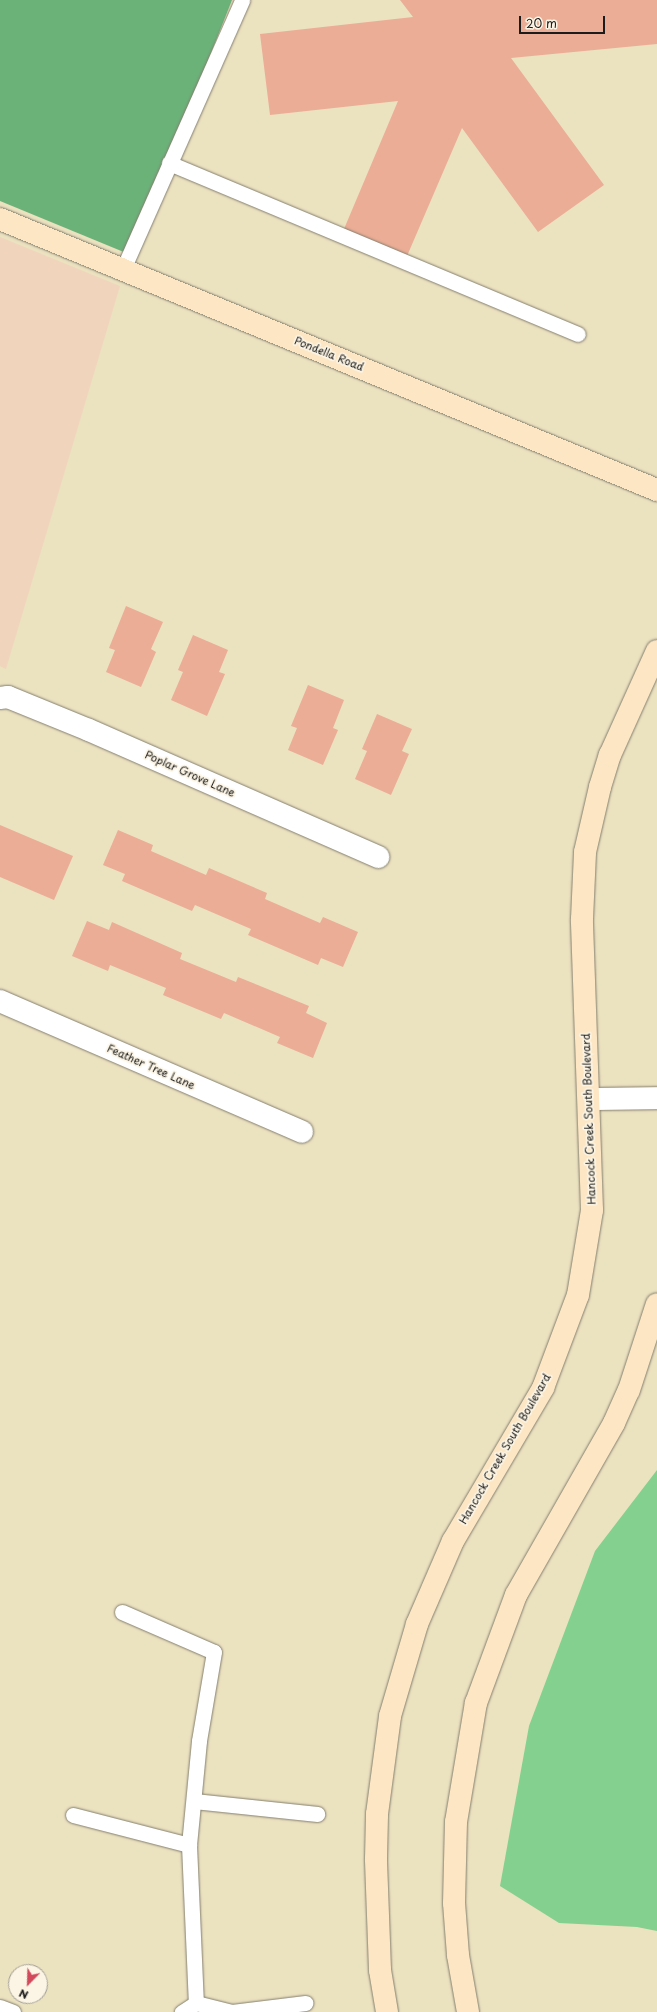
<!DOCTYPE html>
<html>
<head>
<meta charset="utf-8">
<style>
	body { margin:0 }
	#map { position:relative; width:657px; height:2012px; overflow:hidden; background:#ebe2c0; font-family:"Playpen Sans",sans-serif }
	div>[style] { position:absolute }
	.built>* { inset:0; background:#f0d5bc }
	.green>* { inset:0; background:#84d08e }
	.forest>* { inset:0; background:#6bb279 }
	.building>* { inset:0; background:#ebad95 }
	.roads { filter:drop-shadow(0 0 1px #847f6e) drop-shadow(0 0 1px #847f6e) }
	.lane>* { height:15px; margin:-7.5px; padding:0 7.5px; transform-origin:7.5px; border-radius:7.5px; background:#fff }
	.street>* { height:22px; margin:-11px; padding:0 11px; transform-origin:11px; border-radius:11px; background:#fff }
	.secondary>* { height:22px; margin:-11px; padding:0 11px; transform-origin:11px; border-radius:11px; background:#fce6c4 }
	span { translate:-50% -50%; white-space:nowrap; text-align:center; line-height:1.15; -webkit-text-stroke:3.5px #fcf5e5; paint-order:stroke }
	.street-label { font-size:11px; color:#1c1c1c }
	.north { position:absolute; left:8px; top:1964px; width:40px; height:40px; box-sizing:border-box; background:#fcf5e5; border:1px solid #a29e95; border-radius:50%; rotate:203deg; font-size:11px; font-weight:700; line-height:16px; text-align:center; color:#1c1c1c }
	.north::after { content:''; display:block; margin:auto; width:14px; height:18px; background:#d1495b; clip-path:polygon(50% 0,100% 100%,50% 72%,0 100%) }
	.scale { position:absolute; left:519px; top:16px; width:86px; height:18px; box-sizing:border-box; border:2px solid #1c1c1c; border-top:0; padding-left:5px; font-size:12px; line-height:14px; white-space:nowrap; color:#1c1c1c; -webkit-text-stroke:3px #fcf5e5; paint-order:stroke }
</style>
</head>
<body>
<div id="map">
	<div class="built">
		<div style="clip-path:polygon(0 237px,120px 286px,6px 669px,0 666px)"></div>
	</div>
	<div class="green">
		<div style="clip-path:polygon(657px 1470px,657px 1931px,637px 1927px,559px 1923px,500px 1886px,529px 1726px,595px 1551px)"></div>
	</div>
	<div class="forest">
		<div style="clip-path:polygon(0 0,232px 0,131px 255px,0 201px)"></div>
	</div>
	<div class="building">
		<div style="clip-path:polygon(400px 0,657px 0,657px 44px,511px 58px,604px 185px,538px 232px,462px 128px,407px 256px,344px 229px,398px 101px,270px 115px,260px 34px,413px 17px)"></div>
		<div style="clip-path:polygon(126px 606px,163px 622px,151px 649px,156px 652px,141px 687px,106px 672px,115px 650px,109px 648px)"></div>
		<div style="clip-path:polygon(193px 635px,228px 650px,219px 672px,225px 674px,207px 716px,171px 700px,183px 672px,178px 670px)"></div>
		<div style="clip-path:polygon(308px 685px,344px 700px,333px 728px,338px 730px,323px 765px,288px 750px,297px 728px,291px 726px)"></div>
		<div style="clip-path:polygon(377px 714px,412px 729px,402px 751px,409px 754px,391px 795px,355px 779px,367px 751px,362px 749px)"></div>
		<div style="clip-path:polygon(0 825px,73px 856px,54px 900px,0 877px)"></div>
		<div style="clip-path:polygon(118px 830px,153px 845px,151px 851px,206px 875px,209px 868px,267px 893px,265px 899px,320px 923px,323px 917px,358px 932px,343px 967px,321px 958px,318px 965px,248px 935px,251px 929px,195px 905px,192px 911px,122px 881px,125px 874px,103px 865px)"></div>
		<div style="clip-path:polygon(87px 921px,109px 930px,112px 922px,182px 953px,180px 959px,236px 982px,238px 977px,309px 1006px,306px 1013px,327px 1023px,313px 1058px,277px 1043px,280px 1037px,224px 1013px,221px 1019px,163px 995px,166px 988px,110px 965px,108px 971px,72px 956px)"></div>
	</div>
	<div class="roads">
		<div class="lane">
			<div style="left:169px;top:163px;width:443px;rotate:22.7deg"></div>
			<div style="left:123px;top:269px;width:294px;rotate:-66.1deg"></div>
			<div style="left:122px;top:1612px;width:100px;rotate:23.5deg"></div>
			<div style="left:214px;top:1652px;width:90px;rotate:99.6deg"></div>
			<div style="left:199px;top:1741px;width:104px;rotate:95.5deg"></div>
			<div style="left:189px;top:1845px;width:158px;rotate:87.5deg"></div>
			<div style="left:196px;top:2003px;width:17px;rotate:147deg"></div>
			<div style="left:194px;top:1801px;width:124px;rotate:6deg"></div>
			<div style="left:73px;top:1815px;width:120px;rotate:14.5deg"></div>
			<div style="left:196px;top:2003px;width:37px;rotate:14deg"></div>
			<div style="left:0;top:2007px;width:14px;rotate:21deg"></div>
			<div style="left:232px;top:2012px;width:74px;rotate:-7deg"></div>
		</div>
		<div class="street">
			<div style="left:0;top:698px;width:8px;rotate:-7deg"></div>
			<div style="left:8px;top:697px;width:87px;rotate:22.2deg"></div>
			<div style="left:89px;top:730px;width:316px;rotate:23.7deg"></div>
			<div style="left:0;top:1001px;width:329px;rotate:23.4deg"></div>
			<div style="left:589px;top:1099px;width:68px;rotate:-0.8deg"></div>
		</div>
		<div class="secondary">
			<div style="left:0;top:219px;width:711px;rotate:22.42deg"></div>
			<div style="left:387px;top:2012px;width:43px;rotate:-99.5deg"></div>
			<div style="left:380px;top:1970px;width:111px;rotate:-92.1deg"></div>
			<div style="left:376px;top:1859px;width:45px;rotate:-88.7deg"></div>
			<div style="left:377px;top:1814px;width:99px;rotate:-82.4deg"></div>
			<div style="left:390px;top:1716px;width:96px;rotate:-73.6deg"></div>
			<div style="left:417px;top:1624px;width:90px;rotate:-66.6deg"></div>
			<div style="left:453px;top:1541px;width:178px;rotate:-59.5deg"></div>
			<div style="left:543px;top:1388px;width:99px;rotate:-69.4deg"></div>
			<div style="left:578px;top:1295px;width:86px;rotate:-80.6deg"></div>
			<div style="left:592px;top:1210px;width:291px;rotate:-92deg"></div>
			<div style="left:582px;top:919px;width:67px;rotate:-87.4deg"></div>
			<div style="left:585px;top:852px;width:67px;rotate:-77deg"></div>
			<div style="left:600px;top:787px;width:34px;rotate:-73deg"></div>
			<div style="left:610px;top:755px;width:114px;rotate:-65.7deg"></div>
			<div style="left:468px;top:2012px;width:58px;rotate:-100deg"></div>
			<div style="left:458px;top:1955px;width:52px;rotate:-94.4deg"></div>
			<div style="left:454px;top:1903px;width:81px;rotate:-88.6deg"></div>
			<div style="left:456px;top:1822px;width:121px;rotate:-80.5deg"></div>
			<div style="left:476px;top:1703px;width:115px;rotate:-69.7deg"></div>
			<div style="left:516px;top:1595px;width:198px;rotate:-60.3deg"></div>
			<div style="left:614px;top:1423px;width:36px;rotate:-66deg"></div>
			<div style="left:629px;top:1390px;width:90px;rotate:-72deg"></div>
		</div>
	</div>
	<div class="street-label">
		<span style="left:329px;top:354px;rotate:22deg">Pondella Road</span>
		<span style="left:190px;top:774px;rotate:24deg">Poplar Grove Lane</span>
		<span style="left:151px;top:1067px;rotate:24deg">Feather Tree Lane</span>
		<span style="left:589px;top:1119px;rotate:-92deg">Hancock Creek South Boulevard</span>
		<span style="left:505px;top:1449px;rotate:-60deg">Hancock Creek South Boulevard</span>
	</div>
	<div class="north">N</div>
	<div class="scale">20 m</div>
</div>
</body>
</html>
